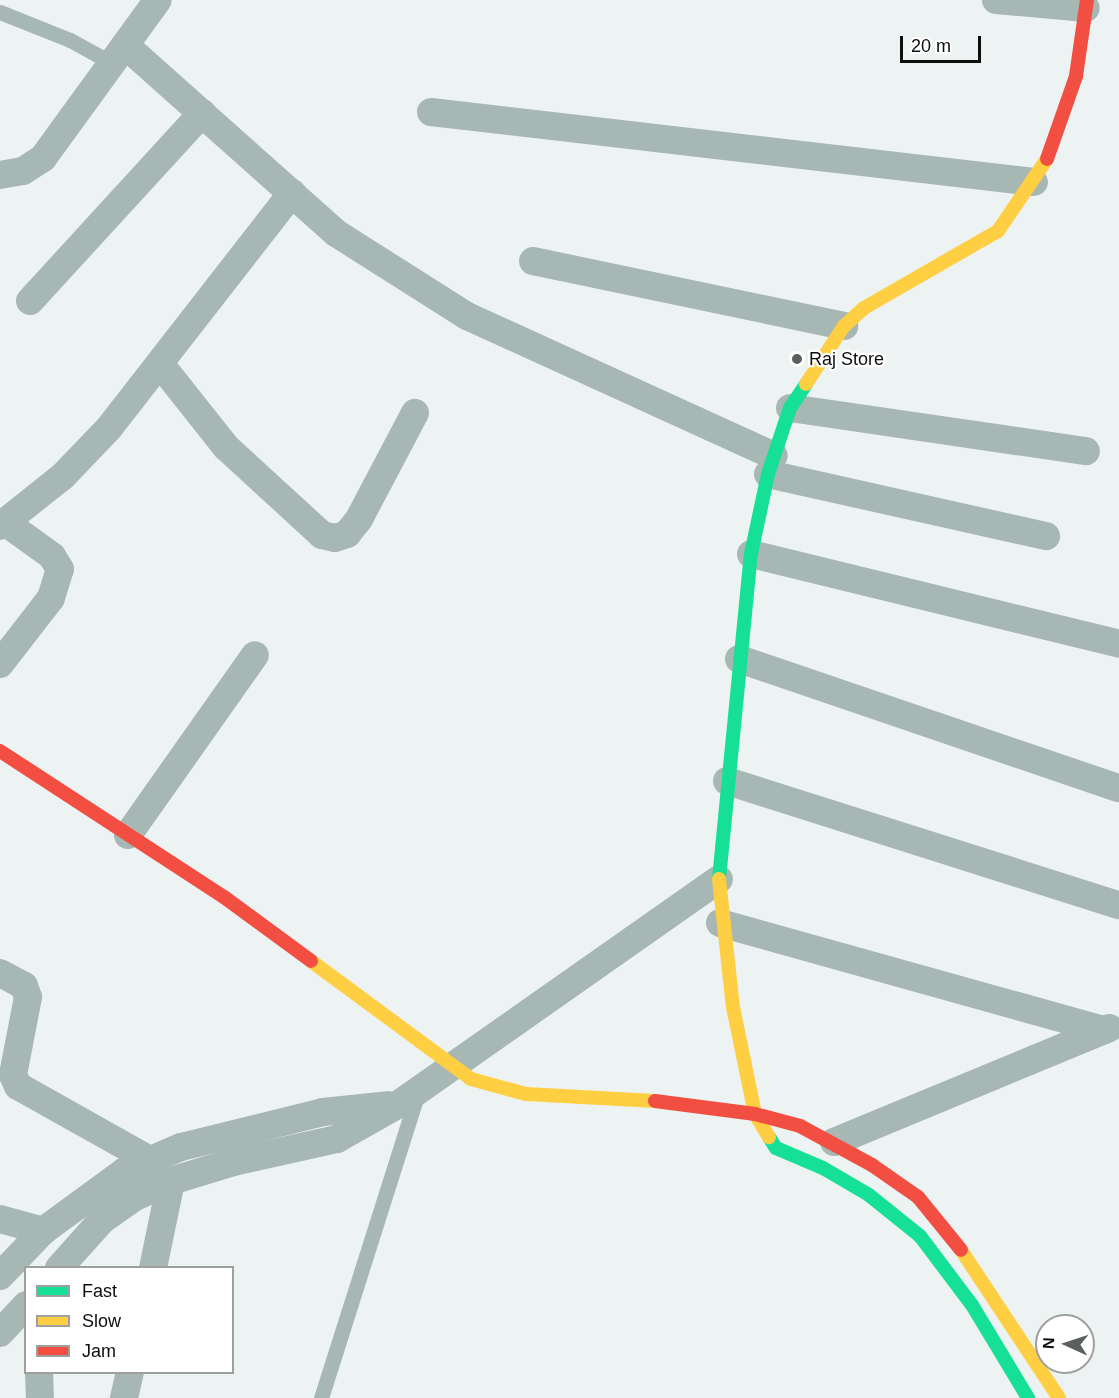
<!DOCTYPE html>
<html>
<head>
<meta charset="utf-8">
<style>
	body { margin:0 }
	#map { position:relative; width:1119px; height:1398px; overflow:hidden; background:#edf3f2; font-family:Arial,sans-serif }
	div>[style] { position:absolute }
	.lane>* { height:15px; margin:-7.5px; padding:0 7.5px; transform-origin:7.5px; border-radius:7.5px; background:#a6b7b4 }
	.street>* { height:28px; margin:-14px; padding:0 14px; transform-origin:14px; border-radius:14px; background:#a6b7b4 }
	.fast>* { height:14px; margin:-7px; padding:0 7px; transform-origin:7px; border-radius:7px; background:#16e098 }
	.slow>* { height:14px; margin:-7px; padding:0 7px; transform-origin:7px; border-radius:7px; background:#ffcf43 }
	.jam>* { height:14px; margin:-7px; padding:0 7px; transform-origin:7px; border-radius:7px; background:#f24e42 }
	.dots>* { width:16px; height:16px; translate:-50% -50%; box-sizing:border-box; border:3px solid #fff; border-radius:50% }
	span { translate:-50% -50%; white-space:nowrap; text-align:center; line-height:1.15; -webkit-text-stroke:4.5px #fff; paint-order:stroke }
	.poi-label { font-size:18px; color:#0c0f0e }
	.left { translate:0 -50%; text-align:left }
	.legend { position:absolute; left:24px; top:1266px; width:210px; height:108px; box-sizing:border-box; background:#fff; border:2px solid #9e9f9f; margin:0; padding:8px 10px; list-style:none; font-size:18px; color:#0c0f0e }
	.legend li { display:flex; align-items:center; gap:12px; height:30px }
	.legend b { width:30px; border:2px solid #9e9f9f }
	.north { position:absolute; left:1035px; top:1314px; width:60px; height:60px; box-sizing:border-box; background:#fff; border:2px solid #9e9f9f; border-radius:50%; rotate:273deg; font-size:16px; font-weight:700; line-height:24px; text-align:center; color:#0c0f0e }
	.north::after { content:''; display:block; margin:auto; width:21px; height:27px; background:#5b5f5e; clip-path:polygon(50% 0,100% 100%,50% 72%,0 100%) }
	.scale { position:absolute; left:900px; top:36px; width:81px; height:27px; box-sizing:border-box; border:3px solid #0c0f0e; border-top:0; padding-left:8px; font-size:18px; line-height:21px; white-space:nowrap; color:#0c0f0e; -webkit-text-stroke:4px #fff; paint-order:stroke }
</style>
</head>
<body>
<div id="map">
	<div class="lane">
		<div style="left:0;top:12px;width:75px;rotate:21.8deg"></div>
		<div style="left:70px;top:40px;width:48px;rotate:28.7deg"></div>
		<div style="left:321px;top:1398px;width:318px;rotate:-72.4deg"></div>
	</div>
	<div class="street">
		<div style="left:996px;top:0;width:90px;rotate:5.1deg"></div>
		<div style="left:125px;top:45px;width:283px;rotate:41.7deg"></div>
		<div style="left:336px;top:233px;width:155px;rotate:32.4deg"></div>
		<div style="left:467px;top:316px;width:337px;rotate:24.5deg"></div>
		<div style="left:431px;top:112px;width:607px;rotate:6.62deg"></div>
		<div style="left:0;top:175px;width:23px;rotate:-10deg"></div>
		<div style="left:23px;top:171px;width:24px;rotate:-33deg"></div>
		<div style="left:43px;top:158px;width:195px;rotate:-54deg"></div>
		<div style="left:533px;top:261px;width:318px;rotate:11.8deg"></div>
		<div style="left:30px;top:301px;width:255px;rotate:-47.5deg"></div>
		<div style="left:161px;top:365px;width:105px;rotate:51.6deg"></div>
		<div style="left:226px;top:447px;width:130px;rotate:42.5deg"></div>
		<div style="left:322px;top:535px;width:13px;rotate:13deg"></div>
		<div style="left:335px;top:538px;width:13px;rotate:-18deg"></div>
		<div style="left:347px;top:534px;width:19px;rotate:-51deg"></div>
		<div style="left:359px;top:519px;width:120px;rotate:-62.2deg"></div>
		<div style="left:790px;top:408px;width:299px;rotate:8.3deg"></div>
		<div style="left:768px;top:474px;width:285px;rotate:12.6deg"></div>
		<div style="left:0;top:526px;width:80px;rotate:-38.4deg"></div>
		<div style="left:63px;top:476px;width:66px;rotate:-46.2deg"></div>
		<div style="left:109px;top:428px;width:298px;rotate:-52.1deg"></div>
		<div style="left:751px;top:554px;width:379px;rotate:13.7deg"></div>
		<div style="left:739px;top:659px;width:401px;rotate:18.8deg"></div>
		<div style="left:0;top:664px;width:83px;rotate:-52.3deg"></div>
		<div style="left:51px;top:598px;width:30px;rotate:-73deg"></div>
		<div style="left:60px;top:569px;width:15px;rotate:-122deg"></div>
		<div style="left:52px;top:556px;width:58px;rotate:-144.1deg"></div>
		<div style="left:727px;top:781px;width:411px;rotate:17.6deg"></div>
		<div style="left:128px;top:835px;width:220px;rotate:-54.8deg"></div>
		<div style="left:720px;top:923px;width:399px;rotate:15.6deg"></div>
		<div style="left:0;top:973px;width:27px;rotate:28deg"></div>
		<div style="left:24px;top:986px;width:12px;rotate:70deg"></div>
		<div style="left:28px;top:997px;width:79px;rotate:100.9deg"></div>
		<div style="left:13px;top:1075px;width:12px;rotate:66deg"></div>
		<div style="left:18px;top:1086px;width:151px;rotate:29.3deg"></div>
		<div style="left:834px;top:1142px;width:298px;rotate:-22.5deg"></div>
		<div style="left:0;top:1219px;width:45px;rotate:15.6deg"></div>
		<div style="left:59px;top:1268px;width:64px;rotate:-48.1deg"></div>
		<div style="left:102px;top:1220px;width:40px;rotate:-34.9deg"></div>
		<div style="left:135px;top:1197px;width:39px;rotate:-24deg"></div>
		<div style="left:171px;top:1181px;width:65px;rotate:-17deg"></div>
		<div style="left:233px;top:1162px;width:107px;rotate:-12.5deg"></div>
		<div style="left:337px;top:1139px;width:71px;rotate:-29.4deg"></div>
		<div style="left:399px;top:1104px;width:391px;rotate:-35.1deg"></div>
		<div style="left:153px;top:1268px;width:89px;rotate:-78.3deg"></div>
		<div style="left:0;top:1276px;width:62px;rotate:-46.3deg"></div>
		<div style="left:43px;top:1231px;width:102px;rotate:-36.2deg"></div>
		<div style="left:125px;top:1171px;width:61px;rotate:-23.2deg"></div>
		<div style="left:181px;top:1147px;width:146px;rotate:-13.8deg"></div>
		<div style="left:323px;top:1112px;width:65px;rotate:-6.1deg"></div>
		<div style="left:0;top:1333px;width:38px;rotate:-47deg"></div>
		<div style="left:39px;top:1372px;width:26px;rotate:88deg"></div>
		<div style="left:124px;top:1398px;width:27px;rotate:-77deg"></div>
	</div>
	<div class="fast">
		<div style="left:719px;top:879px;width:327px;rotate:-84.4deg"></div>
		<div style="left:751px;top:554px;width:82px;rotate:-78deg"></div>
		<div style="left:768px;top:474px;width:70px;rotate:-71.6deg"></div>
		<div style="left:790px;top:408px;width:29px;rotate:-56deg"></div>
		<div style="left:769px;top:1137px;width:13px;rotate:58deg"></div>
		<div style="left:776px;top:1148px;width:51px;rotate:23.1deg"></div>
		<div style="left:823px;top:1168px;width:53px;rotate:30.4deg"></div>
		<div style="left:869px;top:1195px;width:65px;rotate:38.8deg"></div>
		<div style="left:920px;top:1236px;width:86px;rotate:53deg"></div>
		<div style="left:972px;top:1305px;width:109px;rotate:58.9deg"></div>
	</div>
	<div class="slow">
		<div style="left:806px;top:384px;width:69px;rotate:-56.8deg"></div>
		<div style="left:844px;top:326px;width:27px;rotate:-42deg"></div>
		<div style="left:864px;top:308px;width:155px;rotate:-29.9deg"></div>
		<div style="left:998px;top:231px;width:87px;rotate:-55.8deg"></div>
		<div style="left:719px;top:879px;width:129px;rotate:83.8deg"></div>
		<div style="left:733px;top:1007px;width:109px;rotate:78.4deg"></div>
		<div style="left:755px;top:1114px;width:27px;rotate:59deg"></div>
		<div style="left:311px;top:961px;width:199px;rotate:36.4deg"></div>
		<div style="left:471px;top:1079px;width:57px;rotate:15.3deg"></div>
		<div style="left:526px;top:1094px;width:129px;rotate:3.1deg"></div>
		<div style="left:961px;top:1250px;width:178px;rotate:56.5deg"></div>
	</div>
	<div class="jam">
		<div style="left:1047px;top:159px;width:88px;rotate:-70.7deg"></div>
		<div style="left:1076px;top:76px;width:77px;rotate:-81.8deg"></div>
		<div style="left:0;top:751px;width:267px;rotate:33.1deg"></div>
		<div style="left:224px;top:897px;width:108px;rotate:36.3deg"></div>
		<div style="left:655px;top:1101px;width:101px;rotate:7.4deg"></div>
		<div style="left:755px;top:1114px;width:47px;rotate:14.9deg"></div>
		<div style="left:800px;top:1126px;width:82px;rotate:28.4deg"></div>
		<div style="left:872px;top:1165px;width:56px;rotate:34.8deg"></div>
		<div style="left:918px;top:1197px;width:68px;rotate:50.9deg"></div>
	</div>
	<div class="dots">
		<div style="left:797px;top:359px;background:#5b5f5e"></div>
	</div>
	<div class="poi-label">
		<span class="left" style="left:809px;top:359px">Raj Store</span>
	</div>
	<ul class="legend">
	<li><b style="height:8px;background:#16e098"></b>Fast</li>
	<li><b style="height:8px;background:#ffcf43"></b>Slow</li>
	<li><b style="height:8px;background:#f24e42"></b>Jam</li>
	</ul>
	<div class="north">N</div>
	<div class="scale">20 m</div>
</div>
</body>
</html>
